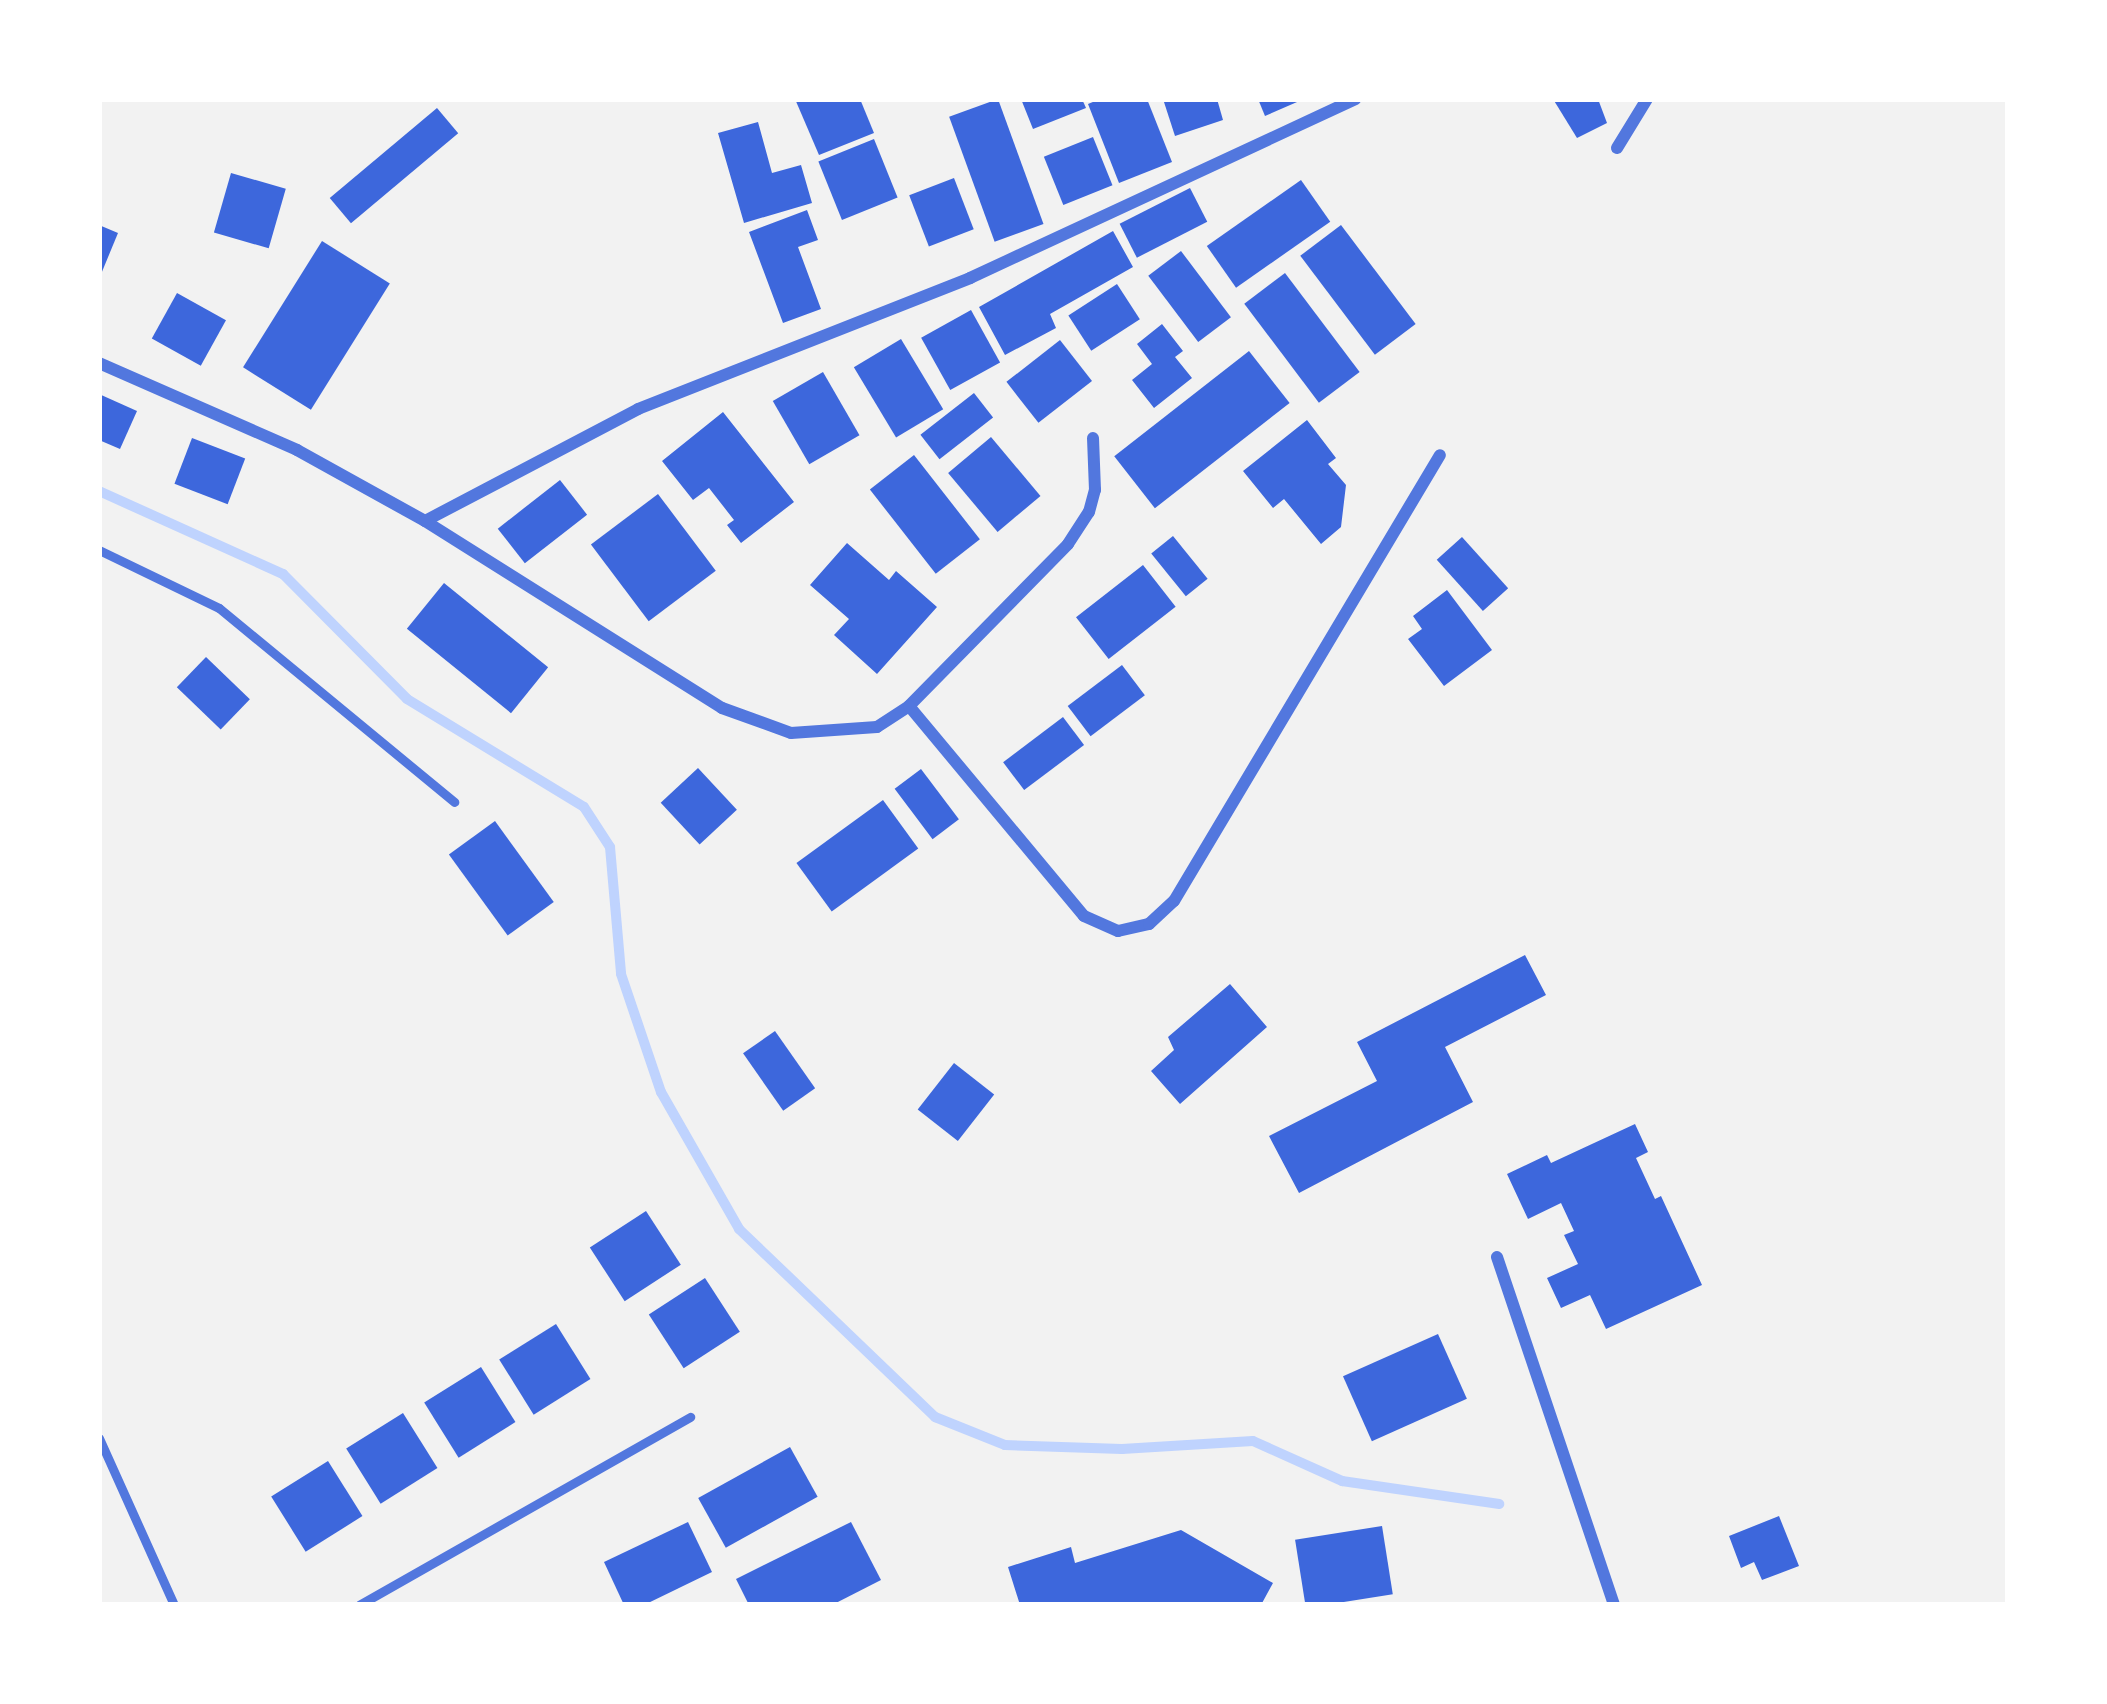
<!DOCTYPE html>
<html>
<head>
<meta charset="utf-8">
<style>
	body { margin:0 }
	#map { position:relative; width:2107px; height:1704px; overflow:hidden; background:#f2f2f2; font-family:"Varela Round",sans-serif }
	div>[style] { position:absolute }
	.stream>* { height:10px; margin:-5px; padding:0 5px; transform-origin:5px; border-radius:5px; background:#bfd3fe }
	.building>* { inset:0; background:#3d67dc; transform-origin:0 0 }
	.service>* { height:9px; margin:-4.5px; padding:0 4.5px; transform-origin:4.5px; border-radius:4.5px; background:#5277de }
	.minor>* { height:12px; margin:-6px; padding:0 6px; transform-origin:6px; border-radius:6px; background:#5277de }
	span { translate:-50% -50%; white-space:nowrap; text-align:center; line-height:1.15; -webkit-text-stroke:12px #fff; paint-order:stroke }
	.frame { position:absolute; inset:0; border:102px solid #fff; pointer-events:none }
</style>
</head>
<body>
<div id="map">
	<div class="stream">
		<div style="left:99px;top:491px;width:202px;rotate:24.3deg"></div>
		<div style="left:283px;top:574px;width:176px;rotate:45.2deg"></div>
		<div style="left:407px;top:699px;width:207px;rotate:31.4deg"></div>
		<div style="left:584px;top:807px;width:48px;rotate:57deg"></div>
		<div style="left:610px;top:847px;width:127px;rotate:85deg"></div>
		<div style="left:621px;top:974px;width:125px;rotate:71.3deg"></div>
		<div style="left:661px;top:1092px;width:158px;rotate:60.3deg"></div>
		<div style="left:739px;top:1229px;width:272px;rotate:43.8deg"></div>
		<div style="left:935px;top:1417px;width:75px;rotate:21.8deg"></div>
		<div style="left:1005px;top:1445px;width:117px;rotate:2deg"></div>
		<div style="left:1122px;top:1449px;width:131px;rotate:-3.5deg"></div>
		<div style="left:1253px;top:1441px;width:98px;rotate:24.2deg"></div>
		<div style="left:1342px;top:1481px;width:159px;rotate:8.3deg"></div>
	</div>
	<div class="building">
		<div style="clip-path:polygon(795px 99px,860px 99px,874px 133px,819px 155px)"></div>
		<div style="left:998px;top:99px;width:133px;height:52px;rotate:70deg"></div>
		<div style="clip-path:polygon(1021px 99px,1082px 99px,1086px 108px,1033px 129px)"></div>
		<div style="clip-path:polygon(1100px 99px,1147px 99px,1172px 162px,1119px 183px,1088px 104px)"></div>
		<div style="clip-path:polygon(1163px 99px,1217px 99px,1223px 120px,1175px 136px)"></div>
		<div style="clip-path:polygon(1258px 99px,1304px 99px,1265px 116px)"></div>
		<div style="clip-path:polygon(1553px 99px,1598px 99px,1607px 123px,1577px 138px)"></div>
		<div style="left:437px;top:108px;width:33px;height:140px;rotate:50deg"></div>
		<div style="clip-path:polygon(758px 122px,772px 173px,801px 165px,812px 203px,744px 223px,718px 133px)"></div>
		<div style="left:1093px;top:137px;width:52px;height:53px;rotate:68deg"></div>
		<div style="left:874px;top:139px;width:63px;height:60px;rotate:68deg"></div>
		<div style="left:231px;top:173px;width:57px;height:62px;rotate:16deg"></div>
		<div style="left:954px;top:178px;width:55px;height:48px;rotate:69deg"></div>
		<div style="left:1301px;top:180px;width:51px;height:115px;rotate:55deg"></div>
		<div style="left:1190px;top:188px;width:38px;height:79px;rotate:63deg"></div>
		<div style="clip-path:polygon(807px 210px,818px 240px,798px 247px,821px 309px,783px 323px,749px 232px)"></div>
		<div style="clip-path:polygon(99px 225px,118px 233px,99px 279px)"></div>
		<div style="left:1341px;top:225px;width:124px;height:51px;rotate:53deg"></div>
		<div style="clip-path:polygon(1113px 231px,1133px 267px,1050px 314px,1056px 328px,1005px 355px,979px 307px)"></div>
		<div style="left:322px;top:241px;width:80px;height:149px;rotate:32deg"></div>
		<div style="left:1181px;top:251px;width:83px;height:41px;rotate:53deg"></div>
		<div style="left:1285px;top:273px;width:124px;height:51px;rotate:53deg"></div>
		<div style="left:1117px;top:284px;width:42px;height:58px;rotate:57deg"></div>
		<div style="left:177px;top:293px;width:56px;height:52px;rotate:29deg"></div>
		<div style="left:971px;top:310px;width:60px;height:57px;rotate:61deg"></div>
		<div style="clip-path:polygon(1162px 324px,1183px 351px,1175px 357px,1192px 378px,1154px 408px,1132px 380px,1152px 364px,1137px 344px)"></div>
		<div style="left:901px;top:339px;width:82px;height:55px;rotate:59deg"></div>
		<div style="left:1060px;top:340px;width:52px;height:68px;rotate:52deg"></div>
		<div style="left:1249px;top:351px;width:66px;height:171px;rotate:52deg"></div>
		<div style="left:823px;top:372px;width:73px;height:58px;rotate:60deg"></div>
		<div style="left:974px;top:393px;width:31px;height:68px;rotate:52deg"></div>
		<div style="clip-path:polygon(99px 394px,137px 411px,120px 449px,99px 440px)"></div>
		<div style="clip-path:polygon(723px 412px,794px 502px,741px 543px,727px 525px,734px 520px,709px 488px,693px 500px,662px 461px)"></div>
		<div style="clip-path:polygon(1307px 420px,1336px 458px,1328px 464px,1346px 485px,1341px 527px,1321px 544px,1284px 499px,1273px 508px,1243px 471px)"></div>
		<div style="left:991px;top:437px;width:77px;height:56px;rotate:50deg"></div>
		<div style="left:192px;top:438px;width:57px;height:49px;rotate:21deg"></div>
		<div style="left:914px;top:455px;width:107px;height:56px;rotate:52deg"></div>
		<div style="left:560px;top:480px;width:44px;height:79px;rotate:52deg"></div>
		<div style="left:658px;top:494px;width:96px;height:84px;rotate:53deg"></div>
		<div style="left:1173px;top:536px;width:55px;height:28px;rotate:51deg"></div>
		<div style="left:1462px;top:537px;width:69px;height:34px;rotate:48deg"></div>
		<div style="clip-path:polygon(847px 543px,889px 580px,896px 571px,937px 607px,877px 674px,834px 635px,849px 619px,810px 585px)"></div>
		<div style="left:1143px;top:565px;width:53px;height:85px;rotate:52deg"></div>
		<div style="left:444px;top:583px;width:134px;height:59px;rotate:39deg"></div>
		<div style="clip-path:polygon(1447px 590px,1492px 650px,1444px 686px,1408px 639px,1422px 629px,1413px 616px)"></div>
		<div style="left:206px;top:657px;width:61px;height:42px;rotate:44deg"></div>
		<div style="left:1122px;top:665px;width:38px;height:68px;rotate:53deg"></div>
		<div style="left:1063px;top:717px;width:35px;height:75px;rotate:53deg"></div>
		<div style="left:698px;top:768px;width:57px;height:51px;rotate:47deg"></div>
		<div style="left:921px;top:769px;width:63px;height:33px;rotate:53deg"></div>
		<div style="left:883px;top:800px;width:60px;height:107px;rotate:54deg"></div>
		<div style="left:495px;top:821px;width:100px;height:57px;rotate:54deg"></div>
		<div style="clip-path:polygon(1525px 955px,1546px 995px,1445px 1047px,1473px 1102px,1299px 1193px,1269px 1136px,1377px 1081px,1357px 1042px)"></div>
		<div style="clip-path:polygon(1230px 984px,1267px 1027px,1180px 1104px,1151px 1071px,1174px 1050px,1168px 1037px)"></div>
		<div style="left:775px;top:1031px;width:70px;height:39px;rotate:55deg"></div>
		<div style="left:954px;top:1063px;width:51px;height:59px;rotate:38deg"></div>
		<div style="clip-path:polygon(1635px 1124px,1648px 1152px,1636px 1158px,1655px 1199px,1661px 1196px,1702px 1285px,1606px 1329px,1590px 1295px,1561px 1308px,1547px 1278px,1578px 1264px,1564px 1235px,1574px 1231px,1561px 1203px,1528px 1219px,1507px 1174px,1547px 1155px,1551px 1163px)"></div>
		<div style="left:646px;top:1211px;width:64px;height:67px;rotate:57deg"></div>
		<div style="left:705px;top:1278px;width:64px;height:67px;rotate:57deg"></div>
		<div style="left:556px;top:1324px;width:65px;height:67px;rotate:58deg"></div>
		<div style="left:1438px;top:1334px;width:71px;height:104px;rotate:66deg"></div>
		<div style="left:481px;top:1367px;width:65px;height:67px;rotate:58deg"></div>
		<div style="left:403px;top:1413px;width:65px;height:67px;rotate:58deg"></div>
		<div style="left:790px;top:1447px;width:57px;height:105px;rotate:61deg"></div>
		<div style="left:328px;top:1461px;width:65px;height:67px;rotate:58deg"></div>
		<div style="clip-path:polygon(1779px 1516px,1799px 1566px,1762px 1580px,1754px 1562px,1741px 1568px,1729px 1536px)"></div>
		<div style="clip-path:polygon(688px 1522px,712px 1572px,644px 1605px,624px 1605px,604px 1562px)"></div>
		<div style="clip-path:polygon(851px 1522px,881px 1580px,832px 1605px,749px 1605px,736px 1579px)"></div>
		<div style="left:1382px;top:1526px;width:69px;height:88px;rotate:81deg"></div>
		<div style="clip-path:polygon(1181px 1530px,1273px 1583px,1261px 1605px,1020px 1605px,1008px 1567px,1071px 1547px,1075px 1563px)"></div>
	</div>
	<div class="service">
		<div style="left:99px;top:550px;width:133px;rotate:25.8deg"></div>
		<div style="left:219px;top:608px;width:305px;rotate:39.5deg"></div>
		<div style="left:99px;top:1438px;width:183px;rotate:65.8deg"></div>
		<div style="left:359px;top:1605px;width:381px;rotate:-29.6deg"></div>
	</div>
	<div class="minor">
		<div style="left:1617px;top:148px;width:57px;rotate:-58.5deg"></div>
		<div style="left:99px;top:363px;width:216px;rotate:23.7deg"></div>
		<div style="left:297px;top:450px;width:146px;rotate:29deg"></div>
		<div style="left:425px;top:521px;width:351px;rotate:32.2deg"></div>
		<div style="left:722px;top:708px;width:73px;rotate:19.9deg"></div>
		<div style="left:791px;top:733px;width:86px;rotate:-4deg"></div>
		<div style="left:877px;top:727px;width:38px;rotate:-33deg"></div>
		<div style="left:909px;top:706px;width:227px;rotate:-45.5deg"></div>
		<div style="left:1068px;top:544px;width:38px;rotate:-57deg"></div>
		<div style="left:1089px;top:512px;width:23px;rotate:-75deg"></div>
		<div style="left:1095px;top:490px;width:52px;rotate:-92.2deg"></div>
		<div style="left:425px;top:521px;width:241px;rotate:-27.7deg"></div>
		<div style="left:638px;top:409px;width:357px;rotate:-21.5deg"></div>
		<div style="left:970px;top:278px;width:425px;rotate:-24.9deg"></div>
		<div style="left:909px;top:706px;width:273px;rotate:50.2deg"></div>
		<div style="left:1084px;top:916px;width:37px;rotate:24deg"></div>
		<div style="left:1118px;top:931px;width:32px;rotate:-13deg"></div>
		<div style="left:1149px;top:924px;width:34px;rotate:-43deg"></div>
		<div style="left:1174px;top:901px;width:519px;rotate:-59.19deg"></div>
		<div style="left:1497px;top:1257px;width:367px;rotate:71.4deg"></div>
	</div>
	<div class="frame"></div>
</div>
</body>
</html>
